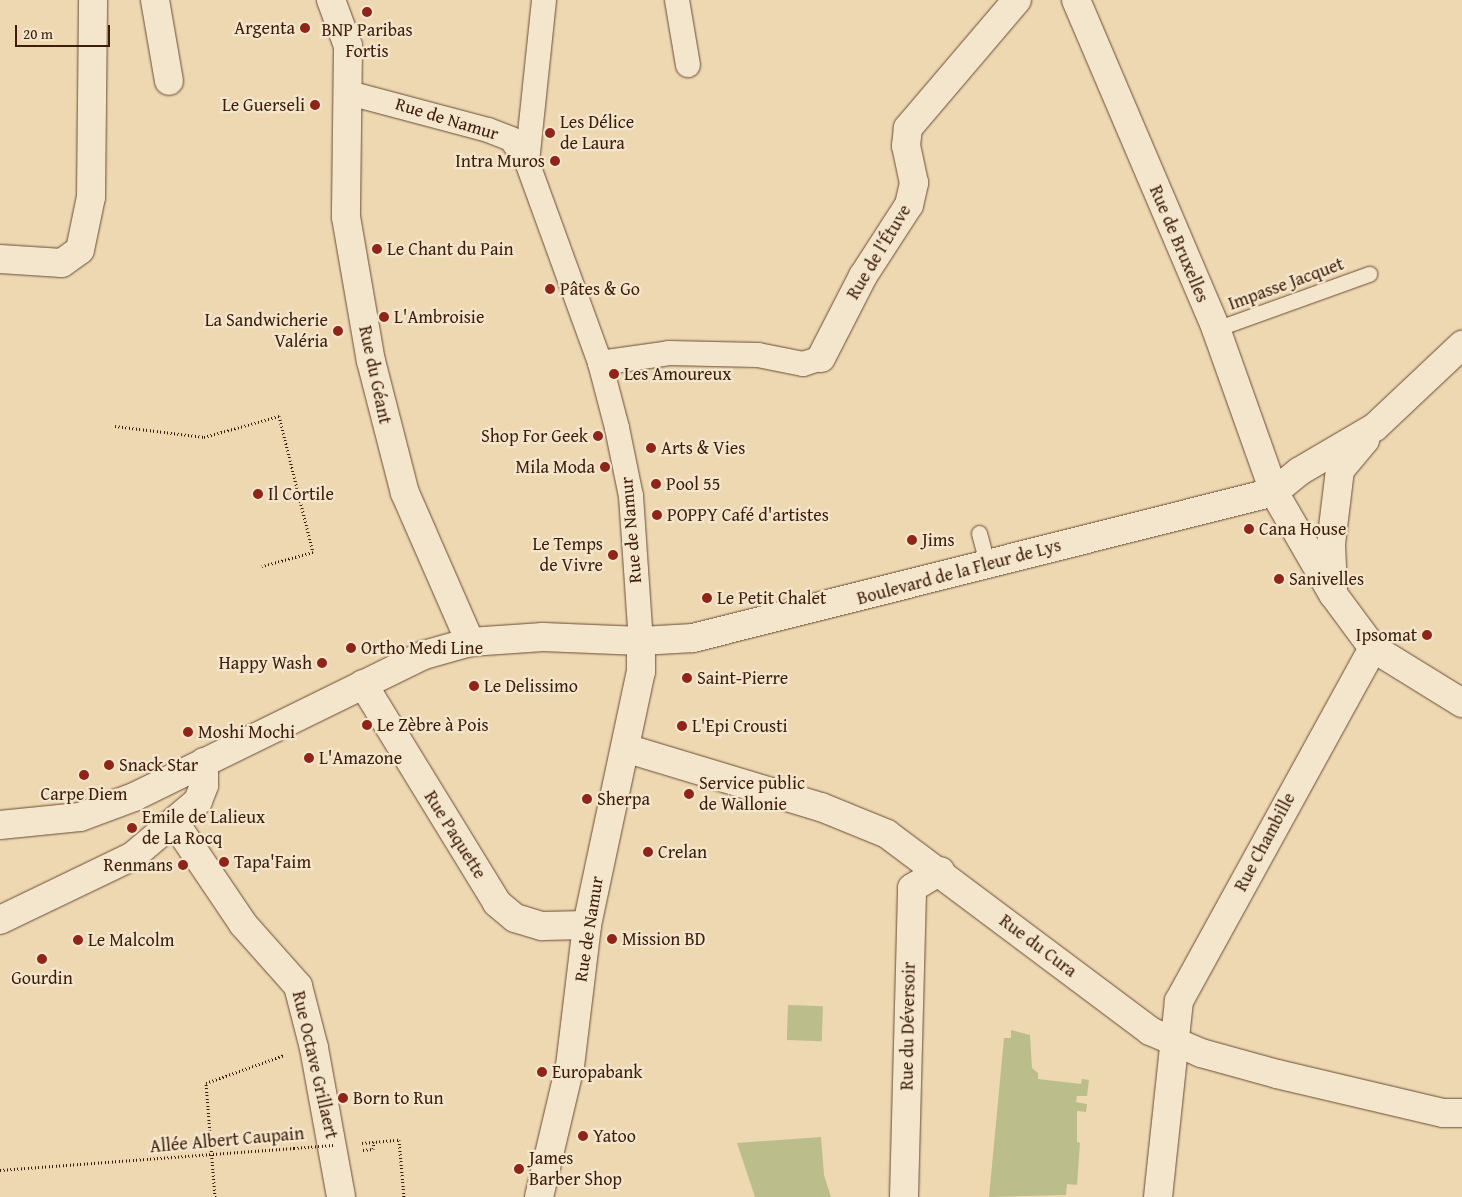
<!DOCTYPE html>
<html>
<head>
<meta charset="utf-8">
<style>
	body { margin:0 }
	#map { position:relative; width:1462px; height:1197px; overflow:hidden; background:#eed8b2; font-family:"Gentium Book Plus",serif }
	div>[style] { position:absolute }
	.green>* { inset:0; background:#bbbe8a; transform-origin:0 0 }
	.path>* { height:3px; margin-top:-1.5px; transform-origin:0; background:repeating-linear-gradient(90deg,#3d1d09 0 1px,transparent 0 3.5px) }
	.roads { filter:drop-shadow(0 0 1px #694c33) drop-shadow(0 0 1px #694c33) }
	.service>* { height:15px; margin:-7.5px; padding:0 7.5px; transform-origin:7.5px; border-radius:7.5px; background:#f4e6cd }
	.pedestrian>* { height:24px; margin:-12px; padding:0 12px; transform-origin:12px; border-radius:12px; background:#f4e6cd }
	.minor>* { height:28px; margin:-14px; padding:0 14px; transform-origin:14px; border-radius:14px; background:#f4e6cd }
	.tertiary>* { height:28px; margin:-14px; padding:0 14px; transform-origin:14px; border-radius:14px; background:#f4e6cd }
	.secondary>* { height:28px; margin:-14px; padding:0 14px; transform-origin:14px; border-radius:14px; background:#f4e6cd }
	.path-bridge>* { height:3px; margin-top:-1.5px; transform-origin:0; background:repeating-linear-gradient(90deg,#3d1d09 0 1px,transparent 0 3.5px) }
	.dots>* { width:14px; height:14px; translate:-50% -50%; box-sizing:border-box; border:2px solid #f4e6cd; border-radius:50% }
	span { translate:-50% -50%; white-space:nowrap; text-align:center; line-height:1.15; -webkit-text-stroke:4.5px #f4e6cd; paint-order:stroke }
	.poi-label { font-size:18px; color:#3d1d09 }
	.right { translate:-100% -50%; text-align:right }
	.left { translate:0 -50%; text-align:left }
	.street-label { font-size:18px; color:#3d1d09 }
	.scale { position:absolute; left:15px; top:25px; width:95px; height:22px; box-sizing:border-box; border:2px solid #3d1d09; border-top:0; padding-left:6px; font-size:15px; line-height:18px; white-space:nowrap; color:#3d1d09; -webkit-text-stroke:4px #f4e6cd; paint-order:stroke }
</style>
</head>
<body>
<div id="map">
	<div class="green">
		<div style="left:788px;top:1005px;width:35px;height:35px;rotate:2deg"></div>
		<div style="clip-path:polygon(1011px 1030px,1030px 1035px,1032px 1068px,1038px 1073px,1038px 1079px,1081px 1084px,1082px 1079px,1089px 1080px,1087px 1096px,1077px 1096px,1076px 1102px,1087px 1104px,1086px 1112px,1077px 1111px,1077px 1142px,1080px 1143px,1077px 1185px,1067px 1184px,1066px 1195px,989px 1197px,1004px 1038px,1011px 1038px)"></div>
		<div style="clip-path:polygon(821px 1137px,824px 1175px,831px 1197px,755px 1197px,737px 1143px)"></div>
	</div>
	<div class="path">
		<div style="left:115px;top:426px;width:90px;rotate:7deg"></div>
		<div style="left:204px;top:437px;width:78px;rotate:-15.6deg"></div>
		<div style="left:279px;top:416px;width:140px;rotate:76deg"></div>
		<div style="left:313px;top:552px;width:53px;rotate:164.6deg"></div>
		<div style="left:362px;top:1143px;width:37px;rotate:-5deg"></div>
		<div style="left:399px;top:1140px;width:57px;rotate:85deg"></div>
		<div style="left:363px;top:1150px;width:10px;rotate:-6deg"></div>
		<div style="left:373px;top:1149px;width:7px;rotate:-82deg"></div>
		<div style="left:0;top:1170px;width:295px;rotate:-4.3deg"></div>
		<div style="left:215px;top:1197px;width:114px;rotate:-94.5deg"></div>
		<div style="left:206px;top:1083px;width:83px;rotate:-19.7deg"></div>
	</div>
	<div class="roads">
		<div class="service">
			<div style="left:1216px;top:329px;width:163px;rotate:-19.8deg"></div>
			<div style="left:979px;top:533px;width:34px;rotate:75deg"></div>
		</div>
		<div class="pedestrian">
			<div style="left:677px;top:0;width:66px;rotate:80.4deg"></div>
			<div style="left:349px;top:93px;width:144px;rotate:14.9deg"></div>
			<div style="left:488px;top:130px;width:25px;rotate:21deg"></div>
			<div style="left:511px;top:139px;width:28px;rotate:55deg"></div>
			<div style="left:527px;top:162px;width:214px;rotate:70deg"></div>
			<div style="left:600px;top:363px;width:67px;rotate:75.3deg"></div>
			<div style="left:617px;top:428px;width:69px;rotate:78.4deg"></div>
			<div style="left:631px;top:496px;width:145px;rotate:86.1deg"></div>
			<div style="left:527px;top:162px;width:163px;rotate:-84deg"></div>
			<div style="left:600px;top:363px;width:70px;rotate:-8.2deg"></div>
			<div style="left:669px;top:353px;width:89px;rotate:1.3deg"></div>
			<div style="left:758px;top:355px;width:46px;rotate:11.3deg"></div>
			<div style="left:803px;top:364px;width:19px;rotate:-18deg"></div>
		</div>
		<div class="minor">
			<div style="left:155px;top:0;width:82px;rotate:80.2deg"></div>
			<div style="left:331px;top:0;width:49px;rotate:69.7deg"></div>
			<div style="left:348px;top:46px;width:171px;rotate:90.7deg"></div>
			<div style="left:346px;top:217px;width:146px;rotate:80.2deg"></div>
			<div style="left:371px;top:361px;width:136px;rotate:75.6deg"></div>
			<div style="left:405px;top:493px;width:163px;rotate:66.4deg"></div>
			<div style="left:1076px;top:0;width:358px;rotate:66.9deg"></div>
			<div style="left:1216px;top:329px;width:173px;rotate:70.4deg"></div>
			<div style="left:0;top:259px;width:62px;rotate:3.7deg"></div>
			<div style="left:62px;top:263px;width:22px;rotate:-36deg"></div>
			<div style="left:80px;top:250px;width:54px;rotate:-78.3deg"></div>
			<div style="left:91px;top:197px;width:197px;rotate:-89.4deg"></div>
			<div style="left:821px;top:358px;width:92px;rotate:-62.9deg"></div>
			<div style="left:863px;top:276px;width:85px;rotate:-57.1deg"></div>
			<div style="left:909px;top:205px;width:23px;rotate:-77deg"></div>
			<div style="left:914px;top:183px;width:38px;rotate:-102deg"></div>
			<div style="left:906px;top:146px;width:18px;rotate:-84deg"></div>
			<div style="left:908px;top:128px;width:168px;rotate:-49.6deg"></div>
			<div style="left:363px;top:684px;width:257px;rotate:58.5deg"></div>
			<div style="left:497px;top:903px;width:23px;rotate:40deg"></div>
			<div style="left:515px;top:918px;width:28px;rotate:17deg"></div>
			<div style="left:542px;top:926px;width:45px;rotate:-1.3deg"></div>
			<div style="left:625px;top:748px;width:205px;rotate:16.8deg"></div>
			<div style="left:821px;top:807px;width:71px;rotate:22.2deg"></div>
			<div style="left:887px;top:834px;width:329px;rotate:36.8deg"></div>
			<div style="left:1150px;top:1031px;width:56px;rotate:23.3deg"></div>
			<div style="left:1201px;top:1053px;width:79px;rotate:15.4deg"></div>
			<div style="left:1277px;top:1074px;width:171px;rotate:13.2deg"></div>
			<div style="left:1443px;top:1113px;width:19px"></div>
			<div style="left:175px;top:823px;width:122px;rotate:56deg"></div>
			<div style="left:243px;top:924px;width:83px;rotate:48.4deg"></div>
			<div style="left:298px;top:986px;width:64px;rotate:75.5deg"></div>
			<div style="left:314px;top:1048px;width:151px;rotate:79.7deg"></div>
			<div style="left:0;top:920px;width:148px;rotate:-25.7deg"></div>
			<div style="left:133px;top:856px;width:85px;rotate:-40.2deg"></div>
			<div style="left:198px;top:801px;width:17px;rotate:-69deg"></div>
			<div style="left:204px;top:785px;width:23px;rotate:-90deg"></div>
			<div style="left:904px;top:1197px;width:309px;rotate:-88.5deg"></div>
			<div style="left:912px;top:888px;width:33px;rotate:-31deg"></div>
		</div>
		<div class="tertiary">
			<div style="left:539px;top:1197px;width:135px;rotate:-76.7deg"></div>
			<div style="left:570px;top:1066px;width:142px;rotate:-83.1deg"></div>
			<div style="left:587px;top:925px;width:259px;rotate:-78deg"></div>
			<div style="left:641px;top:672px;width:31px;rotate:-90deg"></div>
			<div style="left:1158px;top:1197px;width:197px;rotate:-83.9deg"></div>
			<div style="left:1179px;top:1001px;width:403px;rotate:-61.2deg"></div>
		</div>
		<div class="secondary">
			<div style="left:1274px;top:492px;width:118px;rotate:60deg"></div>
			<div style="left:1333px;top:594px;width:67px;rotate:53.5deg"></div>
			<div style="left:1373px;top:648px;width:105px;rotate:31.7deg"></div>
			<div style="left:1333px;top:590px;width:46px;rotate:-92.5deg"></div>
			<div style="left:1331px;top:544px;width:75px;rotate:-83.1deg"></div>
			<div style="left:1340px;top:470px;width:39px;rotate:-50deg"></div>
			<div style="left:0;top:825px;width:80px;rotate:-5.7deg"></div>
			<div style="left:80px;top:817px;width:58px;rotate:-20.3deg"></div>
			<div style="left:134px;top:797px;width:323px;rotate:-26.1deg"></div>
			<div style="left:424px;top:655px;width:48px;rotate:-15.8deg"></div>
			<div style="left:470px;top:642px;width:73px;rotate:-3.9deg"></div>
			<div style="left:543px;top:637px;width:98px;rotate:2.3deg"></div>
			<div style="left:641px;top:641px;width:52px;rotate:-3.3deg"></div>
			<div style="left:693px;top:638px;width:599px;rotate:-14.11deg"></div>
			<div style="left:1274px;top:492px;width:33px;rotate:-39deg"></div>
			<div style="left:1300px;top:471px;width:87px;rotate:-30.4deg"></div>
			<div style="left:1375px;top:427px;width:120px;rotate:-43.3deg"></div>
		</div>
	</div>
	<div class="path-bridge">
		<div style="left:294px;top:1148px;width:40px;rotate:-4.3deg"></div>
	</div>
	<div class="dots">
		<div style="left:367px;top:12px;background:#8f2418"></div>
		<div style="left:305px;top:28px;background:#8f2418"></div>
		<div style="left:315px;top:105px;background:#8f2418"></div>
		<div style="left:550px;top:133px;background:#8f2418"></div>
		<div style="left:555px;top:161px;background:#8f2418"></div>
		<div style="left:377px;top:249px;background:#8f2418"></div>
		<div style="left:550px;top:289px;background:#8f2418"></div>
		<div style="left:384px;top:317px;background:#8f2418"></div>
		<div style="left:338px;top:331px;background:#8f2418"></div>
		<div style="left:614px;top:374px;background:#8f2418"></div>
		<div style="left:598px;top:436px;background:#8f2418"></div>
		<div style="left:651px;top:448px;background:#8f2418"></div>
		<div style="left:605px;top:467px;background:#8f2418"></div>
		<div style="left:656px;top:484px;background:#8f2418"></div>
		<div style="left:258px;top:494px;background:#8f2418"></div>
		<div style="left:657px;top:515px;background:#8f2418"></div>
		<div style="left:1249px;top:529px;background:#8f2418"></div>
		<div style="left:912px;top:540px;background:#8f2418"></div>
		<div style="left:613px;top:555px;background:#8f2418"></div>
		<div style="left:1279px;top:579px;background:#8f2418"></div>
		<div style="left:707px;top:598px;background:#8f2418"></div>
		<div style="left:1427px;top:635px;background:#8f2418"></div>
		<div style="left:351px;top:648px;background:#8f2418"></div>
		<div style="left:322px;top:663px;background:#8f2418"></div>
		<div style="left:687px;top:678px;background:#8f2418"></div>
		<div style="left:474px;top:686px;background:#8f2418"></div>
		<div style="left:367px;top:725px;background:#8f2418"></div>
		<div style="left:682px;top:726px;background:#8f2418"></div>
		<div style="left:188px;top:732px;background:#8f2418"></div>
		<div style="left:309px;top:758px;background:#8f2418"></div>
		<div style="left:109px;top:765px;background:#8f2418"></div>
		<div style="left:84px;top:775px;background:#8f2418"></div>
		<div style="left:689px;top:794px;background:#8f2418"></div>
		<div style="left:587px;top:799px;background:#8f2418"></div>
		<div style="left:132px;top:828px;background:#8f2418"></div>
		<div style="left:648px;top:852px;background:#8f2418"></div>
		<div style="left:224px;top:862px;background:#8f2418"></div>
		<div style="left:183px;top:865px;background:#8f2418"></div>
		<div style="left:612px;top:939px;background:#8f2418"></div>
		<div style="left:78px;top:940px;background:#8f2418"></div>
		<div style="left:42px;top:959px;background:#8f2418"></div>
		<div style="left:542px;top:1072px;background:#8f2418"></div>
		<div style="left:343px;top:1098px;background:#8f2418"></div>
		<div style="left:583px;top:1136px;background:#8f2418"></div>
		<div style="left:519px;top:1169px;background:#8f2418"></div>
	</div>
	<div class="poi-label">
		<span class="right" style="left:295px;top:28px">Argenta</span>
		<span style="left:367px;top:41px">BNP Paribas<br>Fortis</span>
		<span class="right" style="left:305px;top:105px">Le Guerseli</span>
		<span class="left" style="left:560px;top:133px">Les Délice<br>de Laura</span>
		<span class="right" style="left:545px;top:161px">Intra Muros</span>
		<span class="left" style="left:387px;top:249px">Le Chant du Pain</span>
		<span class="left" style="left:560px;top:289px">Pâtes &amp; Go</span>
		<span class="left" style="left:394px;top:317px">L'Ambroisie</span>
		<span class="right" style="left:328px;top:331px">La Sandwicherie<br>Valéria</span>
		<span class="left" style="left:624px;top:374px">Les Amoureux</span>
		<span class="right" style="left:588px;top:436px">Shop For Geek</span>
		<span class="left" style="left:661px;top:448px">Arts &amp; Vies</span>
		<span class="right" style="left:595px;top:467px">Mila Moda</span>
		<span class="left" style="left:666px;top:484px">Pool 55</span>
		<span class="left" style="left:268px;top:494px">Il Cortile</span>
		<span class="left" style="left:667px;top:515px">POPPY Café d'artistes</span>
		<span class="left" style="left:1259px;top:529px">Cana House</span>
		<span class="left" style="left:922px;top:540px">Jims</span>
		<span class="right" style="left:603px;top:555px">Le Temps<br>de Vivre</span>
		<span class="left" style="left:1289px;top:579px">Sanivelles</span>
		<span class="left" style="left:717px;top:598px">Le Petit Chalet</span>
		<span class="right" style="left:1417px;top:635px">Ipsomat</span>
		<span class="left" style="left:361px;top:648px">Ortho Medi Line</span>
		<span class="right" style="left:312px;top:663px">Happy Wash</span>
		<span class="left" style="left:697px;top:678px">Saint-Pierre</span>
		<span class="left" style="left:484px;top:686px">Le Delissimo</span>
		<span class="left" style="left:377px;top:725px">Le Zèbre à Pois</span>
		<span class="left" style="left:692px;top:726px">L'Epi Crousti</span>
		<span class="left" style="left:198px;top:732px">Moshi Mochi</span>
		<span class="left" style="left:319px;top:758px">L'Amazone</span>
		<span class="left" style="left:119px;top:765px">Snack Star</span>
		<span class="left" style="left:699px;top:794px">Service public<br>de Wallonie</span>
		<span style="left:84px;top:794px">Carpe Diem</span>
		<span class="left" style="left:597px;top:799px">Sherpa</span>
		<span class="left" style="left:142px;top:828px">Emile de Lalieux<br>de La Rocq</span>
		<span class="left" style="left:658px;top:852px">Crelan</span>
		<span class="left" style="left:234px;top:862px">Tapa'Faim</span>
		<span class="right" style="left:173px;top:865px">Renmans</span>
		<span class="left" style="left:622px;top:939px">Mission BD</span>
		<span class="left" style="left:88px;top:940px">Le Malcolm</span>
		<span style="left:42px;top:978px">Gourdin</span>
		<span class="left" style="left:552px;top:1072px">Europabank</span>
		<span class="left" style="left:353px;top:1098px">Born to Run</span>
		<span class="left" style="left:593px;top:1136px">Yatoo</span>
		<span class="left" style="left:529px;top:1169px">James<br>Barber Shop</span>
	</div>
	<div class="street-label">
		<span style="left:447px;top:119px;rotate:17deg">Rue de Namur</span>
		<span style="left:1179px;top:244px;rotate:67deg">Rue de Bruxelles</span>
		<span style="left:879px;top:252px;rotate:-59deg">Rue de l'Étuve</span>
		<span style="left:1286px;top:284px;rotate:-20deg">Impasse Jacquet</span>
		<span style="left:375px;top:375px;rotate:78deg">Rue du Géant</span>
		<span style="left:631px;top:530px;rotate:-95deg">Rue de Namur</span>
		<span style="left:959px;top:572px;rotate:-15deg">Boulevard de la Fleur de Lys</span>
		<span style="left:455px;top:835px;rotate:58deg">Rue Paquette</span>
		<span style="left:1265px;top:842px;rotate:-62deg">Rue Chambille</span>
		<span style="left:589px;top:929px;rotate:-81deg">Rue de Namur</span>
		<span style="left:1038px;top:946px;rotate:37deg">Rue du Cura</span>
		<span style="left:908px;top:1026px;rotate:-89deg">Rue du Déversoir</span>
		<span style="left:315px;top:1065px;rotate:77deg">Rue Octave Grillaert</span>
		<span style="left:227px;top:1140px;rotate:-5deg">Allée Albert Caupain</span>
	</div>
	<div class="scale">20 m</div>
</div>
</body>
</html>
